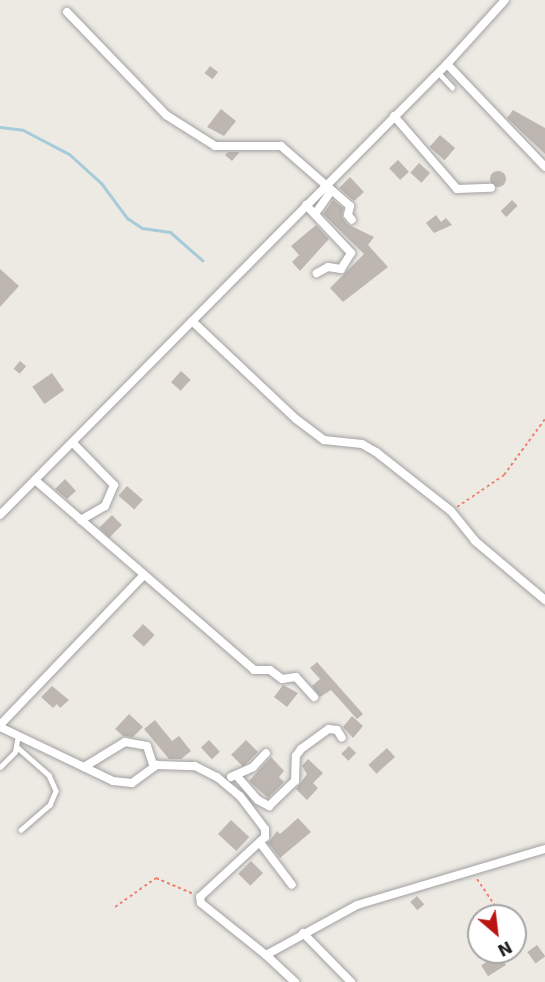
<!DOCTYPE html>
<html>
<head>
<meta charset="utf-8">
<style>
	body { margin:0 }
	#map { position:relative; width:545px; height:982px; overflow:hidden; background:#edeae4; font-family:"DejaVu Sans",sans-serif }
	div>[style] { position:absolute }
	.stream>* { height:3px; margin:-1.5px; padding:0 1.5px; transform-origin:1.5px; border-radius:1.5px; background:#a7cbd8 }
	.building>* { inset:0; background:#bdb6b1; transform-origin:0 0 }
	.round { border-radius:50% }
	.path>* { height:2px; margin-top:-1px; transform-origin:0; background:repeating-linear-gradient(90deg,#ee8474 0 3px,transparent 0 6px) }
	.roads { filter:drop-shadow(0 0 2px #a1a1a1) drop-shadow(0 0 2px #a1a1a1) }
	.service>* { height:4.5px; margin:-2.25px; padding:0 2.25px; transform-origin:2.25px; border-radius:2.25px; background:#fff }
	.minor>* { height:8px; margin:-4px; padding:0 4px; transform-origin:4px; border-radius:4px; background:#fff }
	span { translate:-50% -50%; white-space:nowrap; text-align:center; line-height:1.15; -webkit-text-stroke:4.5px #fff; paint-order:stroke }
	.north { position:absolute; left:467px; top:904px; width:60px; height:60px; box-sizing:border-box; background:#fff; border:2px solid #a5a5a5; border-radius:50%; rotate:152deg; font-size:16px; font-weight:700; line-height:24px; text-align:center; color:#1d1d1d }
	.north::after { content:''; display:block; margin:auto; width:21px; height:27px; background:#ba1510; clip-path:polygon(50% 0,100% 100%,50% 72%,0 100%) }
</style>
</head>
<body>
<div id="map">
	<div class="stream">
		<div style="left:0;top:127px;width:23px;rotate:7deg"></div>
		<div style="left:23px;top:130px;width:52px;rotate:27.6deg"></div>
		<div style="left:69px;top:154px;width:43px;rotate:42.2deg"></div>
		<div style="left:101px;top:183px;width:44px;rotate:53.4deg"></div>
		<div style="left:127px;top:218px;width:18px;rotate:34deg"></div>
		<div style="left:142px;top:228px;width:28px;rotate:8deg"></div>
		<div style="left:170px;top:232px;width:43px;rotate:41.2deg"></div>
	</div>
	<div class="building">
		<div style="left:210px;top:66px;width:10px;height:9px;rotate:37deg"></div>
		<div style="clip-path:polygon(221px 109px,236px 121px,224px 136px,207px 127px)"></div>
		<div style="clip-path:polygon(513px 110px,545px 128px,545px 154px,507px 118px)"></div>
		<div style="left:440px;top:135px;width:20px;height:16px;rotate:41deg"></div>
		<div style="clip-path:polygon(228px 152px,239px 152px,239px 153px,232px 161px,225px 155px)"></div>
		<div style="left:398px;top:160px;width:16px;height:12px;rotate:47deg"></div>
		<div style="left:419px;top:163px;width:15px;height:13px;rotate:42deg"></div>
		<div class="round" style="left:490px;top:171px;width:16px;height:16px"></div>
		<div style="clip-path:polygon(350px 177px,364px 192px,354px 201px,339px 188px)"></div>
		<div style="clip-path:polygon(333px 200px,343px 208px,342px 217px,347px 224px,374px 237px,368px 245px,388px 267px,343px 302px,330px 288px,364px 254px,323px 214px)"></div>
		<div style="left:512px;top:200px;width:8px;height:16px;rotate:45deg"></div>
		<div style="clip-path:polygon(436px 215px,441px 222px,446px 218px,452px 225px,434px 233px,426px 223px)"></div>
		<div style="clip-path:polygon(316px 225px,329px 239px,300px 271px,292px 262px,299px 255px,291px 246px)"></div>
		<div style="clip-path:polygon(0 269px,19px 286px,0 307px)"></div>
		<div style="left:20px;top:361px;width:8px;height:10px;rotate:40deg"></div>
		<div style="left:181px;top:371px;width:13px;height:15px;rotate:42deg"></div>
		<div style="left:52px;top:373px;width:21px;height:24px;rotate:55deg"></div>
		<div style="clip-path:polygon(65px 479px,76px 491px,67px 499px,55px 489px)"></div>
		<div style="left:127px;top:486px;width:21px;height:13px;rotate:41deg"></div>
		<div style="left:112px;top:515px;width:14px;height:18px;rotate:45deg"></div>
		<div style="left:143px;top:624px;width:16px;height:16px;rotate:43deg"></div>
		<div style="clip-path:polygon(317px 662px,363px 714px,357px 719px,331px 690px,320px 697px,312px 686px,320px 679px,310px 668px)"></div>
		<div style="clip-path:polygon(283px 685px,298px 693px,287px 707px,274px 697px)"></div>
		<div style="clip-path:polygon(52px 686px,69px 700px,60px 708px,57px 704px,53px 708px,41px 697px)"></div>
		<div style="clip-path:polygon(129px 714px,143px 727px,133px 737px,123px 736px,115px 729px)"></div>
		<div style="clip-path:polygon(352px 716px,363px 726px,353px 738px,343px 727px)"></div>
		<div style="clip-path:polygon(155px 720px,172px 741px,179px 736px,191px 751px,181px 759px,169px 759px,144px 729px)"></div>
		<div style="left:209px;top:740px;width:16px;height:11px;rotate:47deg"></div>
		<div style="left:246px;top:740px;width:17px;height:21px;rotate:45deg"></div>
		<div style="left:349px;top:746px;width:10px;height:11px;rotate:45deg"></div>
		<div style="left:387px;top:748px;width:12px;height:25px;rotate:48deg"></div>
		<div style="clip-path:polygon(271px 757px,284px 771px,279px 777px,284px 782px,268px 798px,249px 781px)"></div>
		<div style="clip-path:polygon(308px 759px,323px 773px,313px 783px,318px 788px,307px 800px,296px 789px,307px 774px,302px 766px)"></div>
		<div style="clip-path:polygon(298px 818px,311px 832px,280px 858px,268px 843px,277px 831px,280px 834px)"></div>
		<div style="left:231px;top:820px;width:25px;height:19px;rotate:43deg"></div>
		<div style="left:251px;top:861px;width:17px;height:18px;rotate:45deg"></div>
		<div style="left:417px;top:896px;width:11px;height:9px;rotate:49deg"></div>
		<div style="left:537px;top:945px;width:14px;height:12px;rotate:54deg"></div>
		<div style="left:499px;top:954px;width:13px;height:21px;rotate:58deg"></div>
	</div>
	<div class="path">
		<div style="left:457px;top:507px;width:57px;rotate:-34.2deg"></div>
		<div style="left:504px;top:475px;width:69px;rotate:-53.8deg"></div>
		<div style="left:477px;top:879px;width:45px;rotate:56deg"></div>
		<div style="left:115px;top:907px;width:50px;rotate:-35.3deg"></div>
		<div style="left:156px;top:878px;width:39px;rotate:23deg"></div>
		<div style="left:480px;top:958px;width:10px;rotate:-37deg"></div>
	</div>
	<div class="roads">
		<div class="service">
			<div style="left:438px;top:72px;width:21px;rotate:47deg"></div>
			<div style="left:17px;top:747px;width:43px;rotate:41.2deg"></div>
			<div style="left:49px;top:775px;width:17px;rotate:66deg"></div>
			<div style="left:56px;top:791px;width:15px;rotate:113deg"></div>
			<div style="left:50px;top:805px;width:38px;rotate:139deg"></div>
			<div style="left:0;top:767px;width:21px;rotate:-45deg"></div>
			<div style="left:15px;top:752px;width:17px;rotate:-80deg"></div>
		</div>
		<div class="minor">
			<div style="left:67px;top:12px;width:143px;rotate:46.1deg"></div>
			<div style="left:166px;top:115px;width:58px;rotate:32.3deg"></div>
			<div style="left:215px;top:146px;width:66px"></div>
			<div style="left:281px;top:146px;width:91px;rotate:41deg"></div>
			<div style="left:350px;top:206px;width:9px;rotate:103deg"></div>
			<div style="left:348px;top:215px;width:6px;rotate:51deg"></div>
			<div style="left:447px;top:64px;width:142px;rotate:46.4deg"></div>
			<div style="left:394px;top:116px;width:96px;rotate:49.2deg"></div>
			<div style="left:457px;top:189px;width:34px;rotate:-2deg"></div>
			<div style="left:306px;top:205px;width:66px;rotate:46.8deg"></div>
			<div style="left:351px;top:253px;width:19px;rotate:122deg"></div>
			<div style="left:341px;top:269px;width:13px;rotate:-171deg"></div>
			<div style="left:328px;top:267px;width:13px;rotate:151deg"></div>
			<div style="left:315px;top:214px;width:29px;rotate:-55deg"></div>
			<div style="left:192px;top:321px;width:143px;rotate:43.3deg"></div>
			<div style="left:296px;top:419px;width:35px;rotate:37deg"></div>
			<div style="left:324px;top:440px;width:38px;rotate:6deg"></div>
			<div style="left:362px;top:444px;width:16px;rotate:30deg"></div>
			<div style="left:376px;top:452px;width:95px;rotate:38.2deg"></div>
			<div style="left:451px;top:511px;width:38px;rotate:51deg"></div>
			<div style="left:475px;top:541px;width:92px;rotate:40.1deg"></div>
			<div style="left:73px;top:443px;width:59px;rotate:45.7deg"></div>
			<div style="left:114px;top:485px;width:23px;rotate:113deg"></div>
			<div style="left:105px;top:506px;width:28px;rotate:150deg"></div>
			<div style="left:35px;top:480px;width:290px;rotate:40.9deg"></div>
			<div style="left:254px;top:670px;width:16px"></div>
			<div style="left:270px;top:670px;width:15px;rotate:37deg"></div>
			<div style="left:282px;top:679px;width:14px;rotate:-8deg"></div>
			<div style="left:296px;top:677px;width:27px;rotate:48deg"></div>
			<div style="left:0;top:515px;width:635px;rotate:-45.26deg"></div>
			<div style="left:447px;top:64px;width:86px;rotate:-47.8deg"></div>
			<div style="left:0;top:725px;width:208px;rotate:-46.2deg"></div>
			<div style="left:0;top:727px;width:125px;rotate:25.5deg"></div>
			<div style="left:113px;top:781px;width:19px;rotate:6deg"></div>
			<div style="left:132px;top:783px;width:31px;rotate:-36deg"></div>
			<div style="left:157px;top:765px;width:38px;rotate:2deg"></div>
			<div style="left:195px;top:766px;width:25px;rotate:27deg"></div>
			<div style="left:217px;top:777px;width:30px;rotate:40deg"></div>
			<div style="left:240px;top:796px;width:41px;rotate:52.9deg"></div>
			<div style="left:265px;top:829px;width:8px;rotate:90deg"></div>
			<div style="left:265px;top:837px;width:88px;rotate:137.3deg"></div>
			<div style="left:200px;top:897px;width:6px;rotate:81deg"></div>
			<div style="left:201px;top:903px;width:83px;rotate:38.7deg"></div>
			<div style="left:266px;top:955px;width:104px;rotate:-28.8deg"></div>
			<div style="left:357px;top:905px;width:196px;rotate:-16.6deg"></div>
			<div style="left:84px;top:767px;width:48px;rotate:-31.4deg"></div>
			<div style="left:125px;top:742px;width:22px;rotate:10deg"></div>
			<div style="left:147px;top:746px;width:22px;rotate:72deg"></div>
			<div style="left:236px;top:775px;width:33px;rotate:49deg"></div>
			<div style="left:258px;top:800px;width:13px;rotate:29deg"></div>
			<div style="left:269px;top:806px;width:36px;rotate:-44deg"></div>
			<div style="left:295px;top:781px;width:25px;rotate:-88deg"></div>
			<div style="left:296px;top:756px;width:9px;rotate:-54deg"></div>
			<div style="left:301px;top:749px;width:34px;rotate:-36deg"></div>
			<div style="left:329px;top:729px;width:8px;rotate:7deg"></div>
			<div style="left:337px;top:730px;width:9px;rotate:58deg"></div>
			<div style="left:231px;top:777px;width:24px;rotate:-24deg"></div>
			<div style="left:253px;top:767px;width:19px;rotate:-47deg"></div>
			<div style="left:261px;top:844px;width:51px;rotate:52.9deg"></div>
			<div style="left:303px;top:933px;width:69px;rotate:45.6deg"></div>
			<div style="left:266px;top:955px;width:40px;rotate:43deg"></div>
		</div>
	</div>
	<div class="north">N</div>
</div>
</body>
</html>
